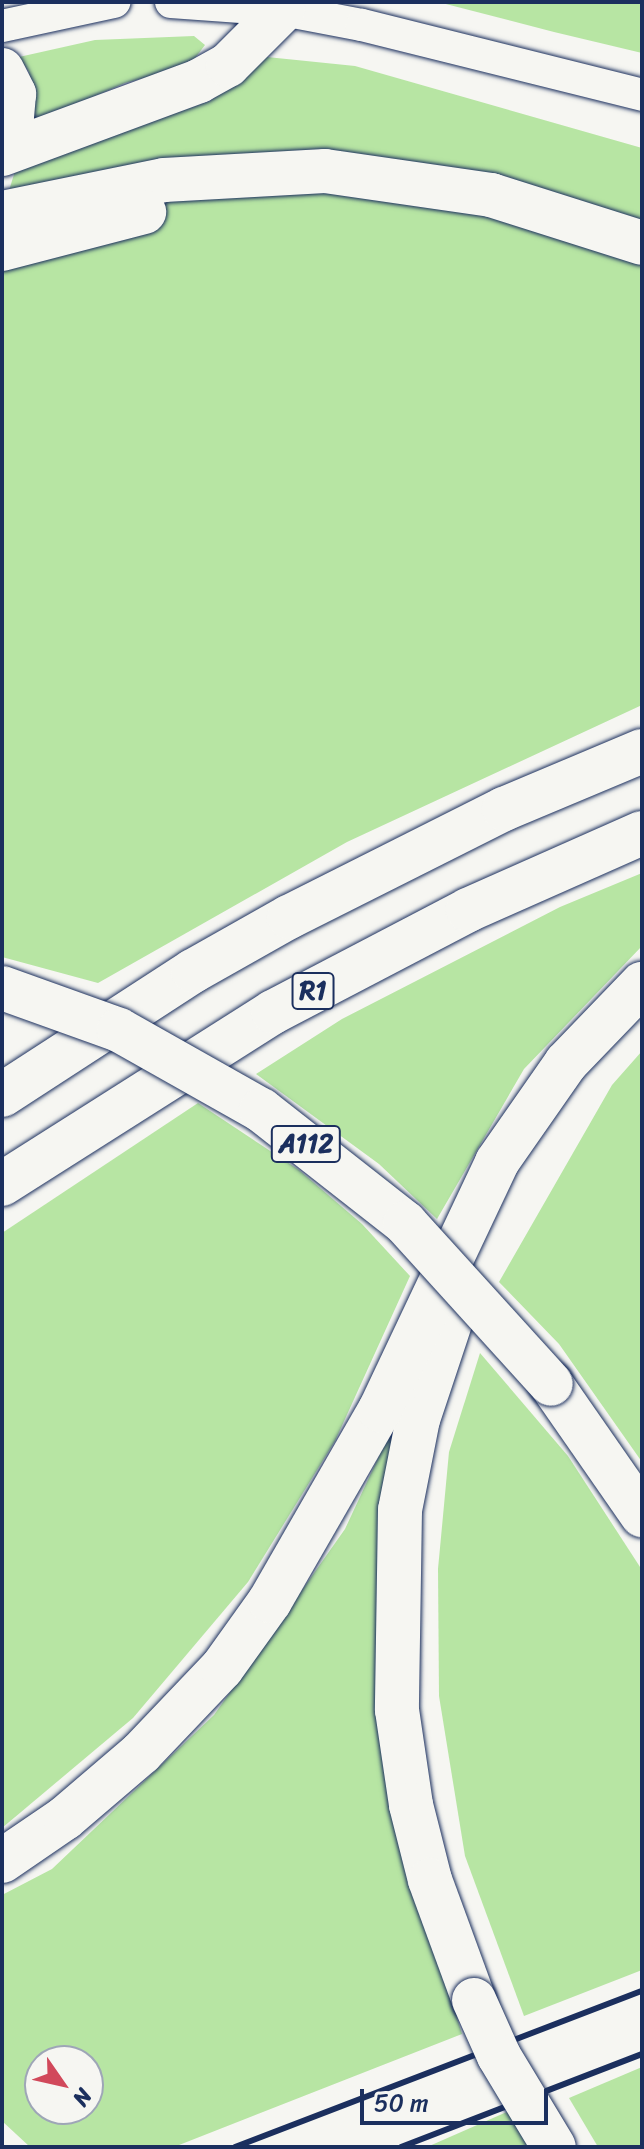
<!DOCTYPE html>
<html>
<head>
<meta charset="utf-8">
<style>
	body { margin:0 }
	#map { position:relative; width:644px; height:2149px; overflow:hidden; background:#f6f6f2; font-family:Sriracha,sans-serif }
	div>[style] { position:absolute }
	.green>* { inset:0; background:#b7e5a3 }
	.roads { filter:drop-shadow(0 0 2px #1b2f5e) drop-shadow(0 0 2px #1b2f5e) }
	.tertiary>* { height:32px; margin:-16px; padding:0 16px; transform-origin:16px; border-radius:16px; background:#f6f6f2 }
	.motorway>* { height:44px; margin:-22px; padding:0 22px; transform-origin:22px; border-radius:22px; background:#f6f6f2 }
	.rail>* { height:6px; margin:-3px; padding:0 3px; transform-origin:3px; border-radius:3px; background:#1b2f5e }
	.bridges { filter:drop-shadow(0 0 2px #1b2f5e) drop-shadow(0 0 2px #1b2f5e) }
	.motorway-bridge>* { height:44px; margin:-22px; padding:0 22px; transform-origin:22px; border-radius:22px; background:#f6f6f2 }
	span { translate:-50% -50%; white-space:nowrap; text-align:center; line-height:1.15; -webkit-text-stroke:6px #f6f6f2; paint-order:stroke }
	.shield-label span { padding:2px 6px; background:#f6f6f2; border:2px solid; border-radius:6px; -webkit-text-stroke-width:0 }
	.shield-label { font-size:26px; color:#1b2f5e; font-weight:700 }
	.frame { position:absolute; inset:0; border:4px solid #1b2f5e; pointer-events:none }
	.north { position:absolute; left:24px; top:2045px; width:80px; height:80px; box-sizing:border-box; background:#f6f6f2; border:2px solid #9ea6b7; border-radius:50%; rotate:124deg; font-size:22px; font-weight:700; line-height:32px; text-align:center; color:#1b2f5e }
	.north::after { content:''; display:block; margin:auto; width:28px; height:36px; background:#d1495b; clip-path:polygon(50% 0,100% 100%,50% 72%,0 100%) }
	.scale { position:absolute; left:360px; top:2089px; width:188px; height:36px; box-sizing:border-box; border:4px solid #1b2f5e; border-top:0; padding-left:10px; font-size:24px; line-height:28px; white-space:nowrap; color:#1b2f5e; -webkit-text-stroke:6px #f6f6f2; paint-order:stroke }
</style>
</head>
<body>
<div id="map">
	<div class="green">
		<div style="clip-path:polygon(438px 2px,642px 2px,642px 53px,554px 32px)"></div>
		<div style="clip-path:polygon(194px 36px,205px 45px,189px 66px,125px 83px,33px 123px,29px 72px,19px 57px,95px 40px)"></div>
		<div style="clip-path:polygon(267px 57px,355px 66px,642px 148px,642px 705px,347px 842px,98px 983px,2px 957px,2px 213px,16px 168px,210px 101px)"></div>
		<div style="clip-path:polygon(642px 873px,642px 946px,524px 1069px,437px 1219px,379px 1164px,256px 1074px,342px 1019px,560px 907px)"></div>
		<div style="clip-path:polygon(642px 1051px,642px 1462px,559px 1344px,499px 1282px,612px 1085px)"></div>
		<div style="clip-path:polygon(198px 1103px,299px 1170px,362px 1224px,410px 1276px,335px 1441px,248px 1582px,133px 1718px,2px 1828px,2px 1233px)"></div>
		<div style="clip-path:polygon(480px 1353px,568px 1456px,642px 1570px,642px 1970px,524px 2016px,465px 1856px,439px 1696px,438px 1569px,449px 1452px)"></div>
		<div style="clip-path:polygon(evenodd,421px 1366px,408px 1856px,462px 2034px,174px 2147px,30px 2147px,2px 2121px,2px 1895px,52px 1869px,214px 1715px,345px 1529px,421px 1366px,40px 2061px,88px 2061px,88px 2109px,40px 2109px,40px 2061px)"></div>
		<div style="clip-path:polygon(642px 2067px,642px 2147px,598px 2147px,569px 2098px)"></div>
		<div style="clip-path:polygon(509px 2111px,533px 2147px,427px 2147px)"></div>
	</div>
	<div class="roads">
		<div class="tertiary">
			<div style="left:171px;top:2px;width:112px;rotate:4.1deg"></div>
			<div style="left:283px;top:10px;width:80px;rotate:10.8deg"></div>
			<div style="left:362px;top:25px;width:289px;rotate:14deg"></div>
			<div style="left:2px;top:26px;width:115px;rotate:-12.1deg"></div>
		</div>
		<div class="motorway">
			<div style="left:2px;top:70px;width:27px;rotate:63deg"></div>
			<div style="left:14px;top:94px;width:22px;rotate:95deg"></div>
			<div style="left:12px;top:116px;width:20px;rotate:120deg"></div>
			<div style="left:2px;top:154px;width:210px;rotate:-20.3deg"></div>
			<div style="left:199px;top:81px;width:33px;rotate:-29deg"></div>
			<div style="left:228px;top:65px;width:78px;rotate:-45deg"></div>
			<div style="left:2px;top:213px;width:165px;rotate:-11.5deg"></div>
			<div style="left:164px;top:180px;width:161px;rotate:-3.2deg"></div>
			<div style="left:325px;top:171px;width:168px;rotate:8.2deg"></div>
			<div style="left:491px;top:195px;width:158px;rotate:17.6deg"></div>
			<div style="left:2px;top:249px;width:147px;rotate:-14.6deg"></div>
			<div style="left:2px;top:1095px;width:228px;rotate:-33deg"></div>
			<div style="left:193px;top:971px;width:110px;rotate:-29.4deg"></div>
			<div style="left:289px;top:917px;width:241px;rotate:-26.7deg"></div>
			<div style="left:504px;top:809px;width:150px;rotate:-22.8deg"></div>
			<div style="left:2px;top:1184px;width:321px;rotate:-32.4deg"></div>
			<div style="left:273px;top:1012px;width:220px;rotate:-27.6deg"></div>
			<div style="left:468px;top:910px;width:190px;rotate:-23.9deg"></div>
			<div style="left:452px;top:1317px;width:108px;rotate:108.4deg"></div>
			<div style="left:418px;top:1419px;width:93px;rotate:101.2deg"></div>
			<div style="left:400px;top:1510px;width:200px;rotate:90.9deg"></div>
			<div style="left:397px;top:1710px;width:96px;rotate:81.6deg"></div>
			<div style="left:411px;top:1805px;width:77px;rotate:75.8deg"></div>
			<div style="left:430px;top:1880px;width:128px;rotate:69.9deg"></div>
			<div style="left:551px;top:1384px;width:160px;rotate:55.2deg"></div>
			<div style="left:2px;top:1861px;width:76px;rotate:-34.3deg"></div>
			<div style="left:65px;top:1818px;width:100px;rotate:-40.5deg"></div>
			<div style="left:141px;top:1753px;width:117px;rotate:-46.4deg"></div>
			<div style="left:222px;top:1668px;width:82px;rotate:-54.4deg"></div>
			<div style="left:270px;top:1601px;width:220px;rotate:-60.1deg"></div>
			<div style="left:380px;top:1410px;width:274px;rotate:-64.7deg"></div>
			<div style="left:497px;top:1162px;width:121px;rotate:-55.1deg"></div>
			<div style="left:566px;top:1063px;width:110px;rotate:-46.1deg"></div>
		</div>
	</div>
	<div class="rail">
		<div style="left:235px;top:2147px;width:436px;rotate:-21deg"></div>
		<div style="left:401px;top:2147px;width:258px;rotate:-21.1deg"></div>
	</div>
	<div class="bridges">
		<div class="motorway-bridge">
			<div style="left:2px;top:988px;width:124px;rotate:19.7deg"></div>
			<div style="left:119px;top:1030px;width:163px;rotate:29.4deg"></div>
			<div style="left:261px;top:1110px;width:183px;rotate:38.1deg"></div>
			<div style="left:405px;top:1223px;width:217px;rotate:47.8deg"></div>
			<div style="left:474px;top:2000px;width:61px;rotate:65.9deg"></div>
			<div style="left:499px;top:2056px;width:106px;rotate:58.9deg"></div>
		</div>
	</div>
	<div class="shield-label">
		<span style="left:313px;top:991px">R1</span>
		<span style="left:306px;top:1144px">A112</span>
	</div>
	<div class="frame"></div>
	<div class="north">N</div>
	<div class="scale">50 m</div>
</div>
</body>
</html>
